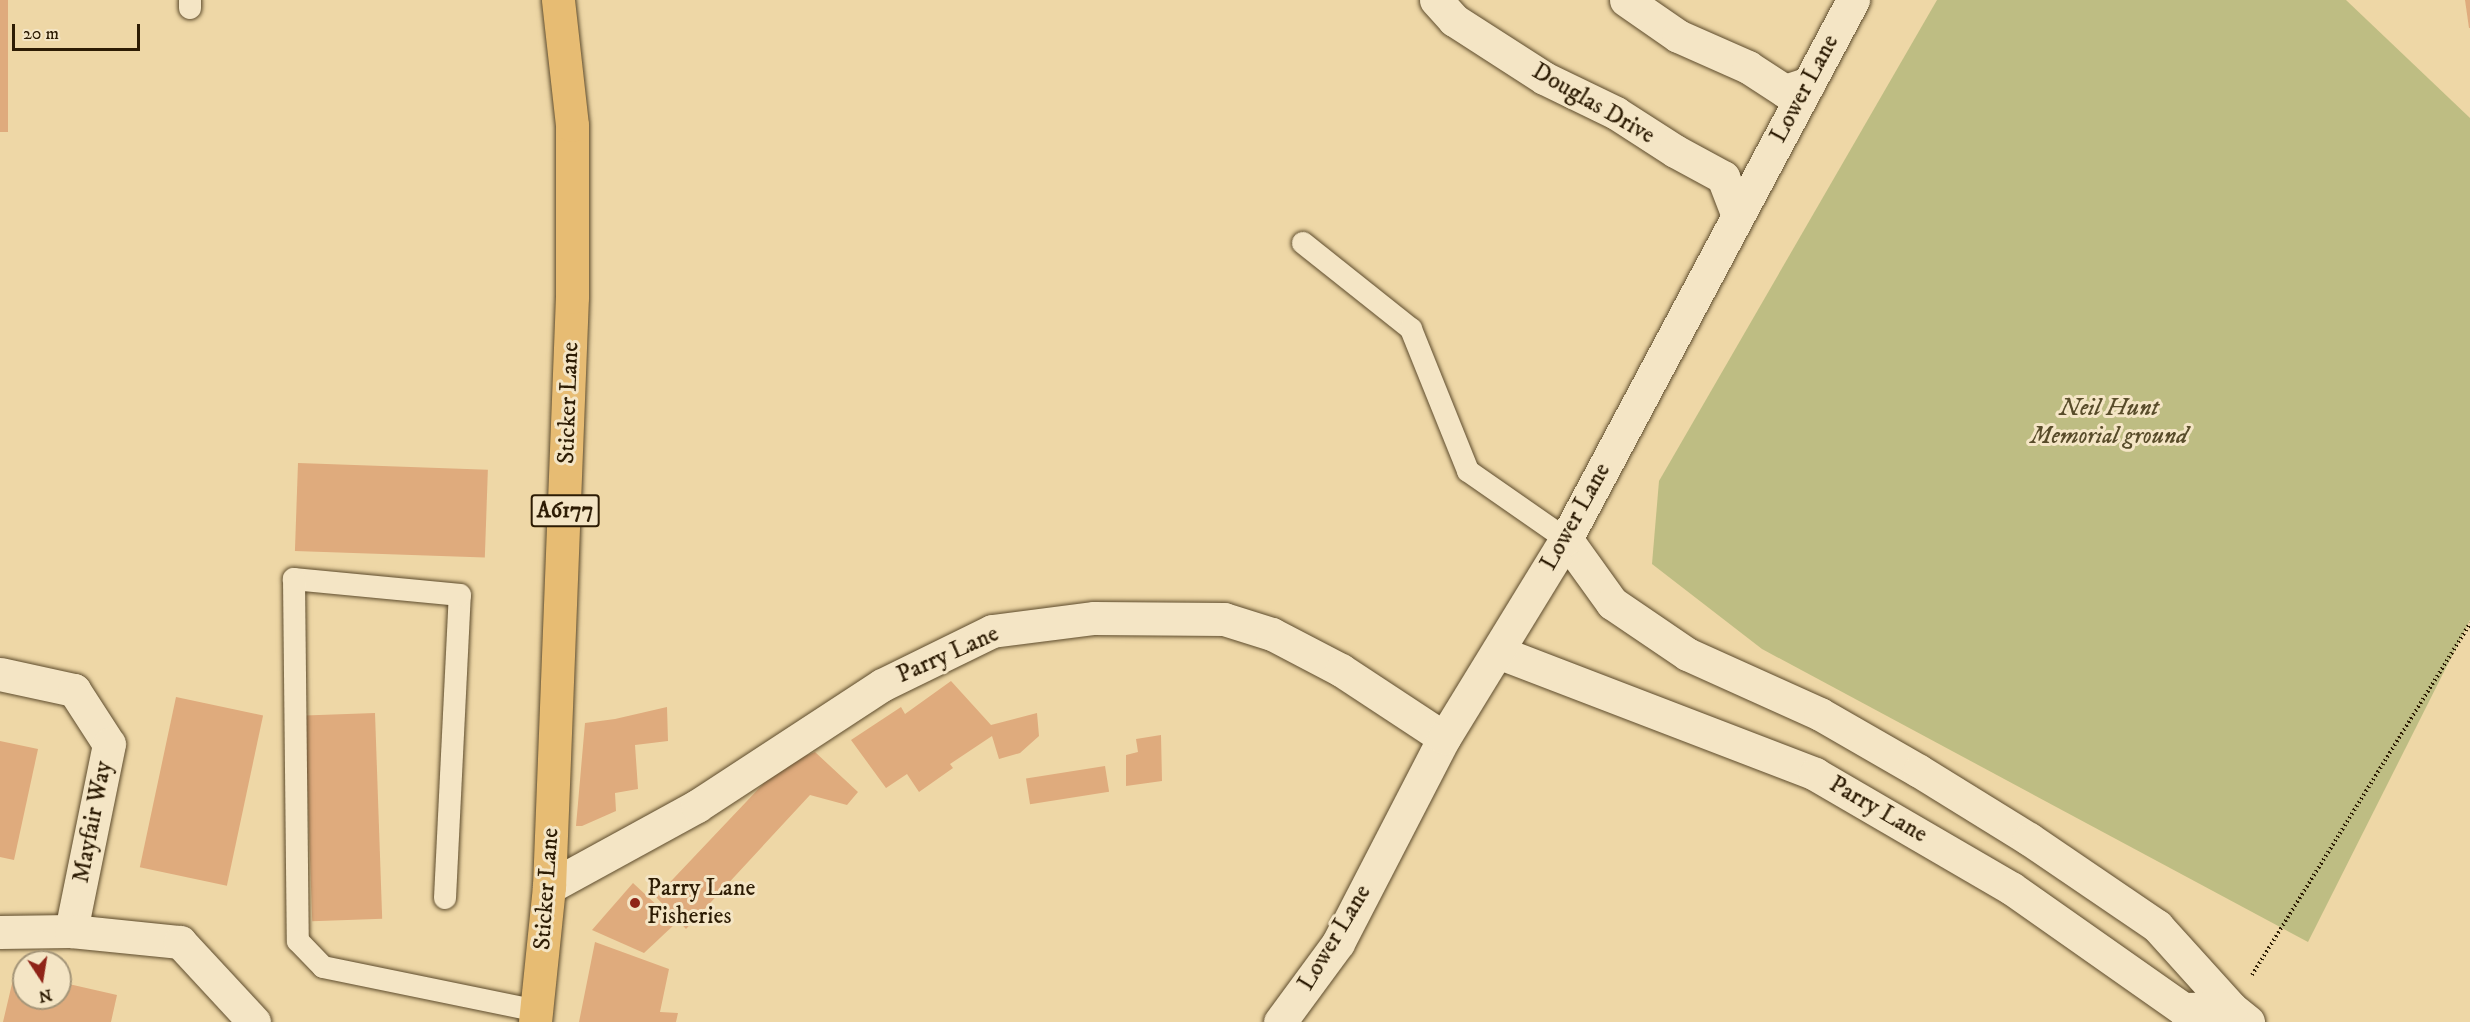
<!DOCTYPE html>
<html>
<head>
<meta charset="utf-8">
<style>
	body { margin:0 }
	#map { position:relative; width:2470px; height:1022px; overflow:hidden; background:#eed7a6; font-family:"IM FELL DW Pica",serif }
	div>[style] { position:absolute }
	.green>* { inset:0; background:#bebd83 }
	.building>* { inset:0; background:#dfab7d; transform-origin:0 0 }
	.path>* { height:4px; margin-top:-2px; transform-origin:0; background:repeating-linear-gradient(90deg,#2d1c04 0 1.5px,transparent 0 4.5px) }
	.roads { filter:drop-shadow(0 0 2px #5d4b2c) drop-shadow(0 0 2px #5d4b2c) }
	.lane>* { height:22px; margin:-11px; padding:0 11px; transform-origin:11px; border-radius:11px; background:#f4e5c5 }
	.street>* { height:33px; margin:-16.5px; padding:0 16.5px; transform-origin:16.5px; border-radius:16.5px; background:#f4e5c5 }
	.highway>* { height:33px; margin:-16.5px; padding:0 16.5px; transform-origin:16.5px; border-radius:16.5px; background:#e7bc73 }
	.dots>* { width:16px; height:16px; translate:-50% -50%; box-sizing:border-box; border:3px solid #f4e5c5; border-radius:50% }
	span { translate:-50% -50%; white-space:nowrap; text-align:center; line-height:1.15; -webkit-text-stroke:6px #f4e5c5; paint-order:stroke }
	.shield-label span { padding:2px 4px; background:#f4e5c5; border:2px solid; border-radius:4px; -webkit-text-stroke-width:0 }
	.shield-label { font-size:22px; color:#2d1c04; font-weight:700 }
	.street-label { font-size:24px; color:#2d1c04 }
	.park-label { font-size:24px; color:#584c2a; font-style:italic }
	.poi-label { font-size:24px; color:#2d1c04 }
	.left { translate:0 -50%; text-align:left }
	.north { position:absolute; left:12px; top:950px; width:60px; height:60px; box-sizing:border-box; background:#f4e5c5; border:2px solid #a49578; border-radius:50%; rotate:168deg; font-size:16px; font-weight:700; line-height:24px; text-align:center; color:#2d1c04 }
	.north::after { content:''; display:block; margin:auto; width:21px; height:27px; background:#8f2418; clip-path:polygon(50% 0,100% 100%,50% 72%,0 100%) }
	.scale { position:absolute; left:12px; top:24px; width:128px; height:27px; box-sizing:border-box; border:3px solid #2d1c04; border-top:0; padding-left:8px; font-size:18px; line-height:21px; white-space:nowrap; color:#2d1c04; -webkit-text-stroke:4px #f4e5c5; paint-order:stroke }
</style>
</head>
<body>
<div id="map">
	<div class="green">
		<div style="clip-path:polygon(1937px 0,2346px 0,2470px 118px,2470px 620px,2308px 942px,1762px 649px,1652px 564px,1659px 481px)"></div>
	</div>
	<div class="building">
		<div style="left:0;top:0;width:8px;height:132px"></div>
		<div style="clip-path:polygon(2465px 0,2470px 0,2470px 28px,2469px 28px)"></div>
		<div style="left:298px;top:463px;width:190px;height:88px;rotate:2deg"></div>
		<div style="clip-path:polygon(951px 681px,991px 725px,1037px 713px,1039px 736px,1020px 753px,999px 759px,992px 736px,950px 764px,953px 768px,919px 792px,907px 774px,886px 788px,851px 740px,901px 707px,905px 714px)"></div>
		<div style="left:176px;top:697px;width:89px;height:174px;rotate:12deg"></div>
		<div style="clip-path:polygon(667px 707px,668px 741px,635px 745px,638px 789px,615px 793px,616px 811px,582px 826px,576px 826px,585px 723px,615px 719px)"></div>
		<div style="left:375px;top:713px;width:206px;height:70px;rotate:88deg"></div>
		<div style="clip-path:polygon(1161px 735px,1162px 781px,1126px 786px,1126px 755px,1138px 752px,1136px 739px)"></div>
		<div style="clip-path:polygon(0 741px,38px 749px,14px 860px,0 857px)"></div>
		<div style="clip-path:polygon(815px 752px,858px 792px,847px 805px,810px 795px,686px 929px,656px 897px,780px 766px)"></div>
		<div style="left:1105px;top:766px;width:26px;height:80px;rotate:81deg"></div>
		<div style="clip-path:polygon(633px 883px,676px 923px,644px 953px,592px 930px)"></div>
		<div style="clip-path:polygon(595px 942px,669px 969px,660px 1012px,678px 1013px,676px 1022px,579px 1022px)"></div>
		<div style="clip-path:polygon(15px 971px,24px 974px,24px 998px,60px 998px,60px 982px,117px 995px,111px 1022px,3px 1022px)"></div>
	</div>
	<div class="path">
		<div style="left:2252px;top:975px;width:414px;rotate:-58.2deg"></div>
	</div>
	<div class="roads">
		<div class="lane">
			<div style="left:190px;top:8px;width:8px;rotate:-90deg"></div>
			<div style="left:1303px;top:243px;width:138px;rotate:38.5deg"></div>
			<div style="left:1411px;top:329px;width:153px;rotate:68.1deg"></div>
			<div style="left:1468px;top:471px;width:119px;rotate:34.8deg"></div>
			<div style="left:445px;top:898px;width:303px;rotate:-87.2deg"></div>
			<div style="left:460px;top:595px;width:167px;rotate:-174.5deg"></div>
			<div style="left:294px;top:579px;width:362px;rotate:89.4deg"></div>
			<div style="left:298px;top:941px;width:36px;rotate:46deg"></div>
			<div style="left:323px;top:967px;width:218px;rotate:11.6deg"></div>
		</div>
		<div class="street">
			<div style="left:1436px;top:0;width:27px;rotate:48deg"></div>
			<div style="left:1454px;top:20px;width:107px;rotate:32.8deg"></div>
			<div style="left:1544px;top:78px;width:80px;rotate:25.9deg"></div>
			<div style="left:1616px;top:113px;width:70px;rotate:32.8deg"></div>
			<div style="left:1675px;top:151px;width:55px;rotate:28.4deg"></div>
			<div style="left:1723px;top:177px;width:40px;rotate:69deg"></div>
			<div style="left:1626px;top:0;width:63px;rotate:34.7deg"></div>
			<div style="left:1678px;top:36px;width:77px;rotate:23.9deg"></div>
			<div style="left:1748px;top:67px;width:44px;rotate:33deg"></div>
			<div style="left:1785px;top:91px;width:25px;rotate:-18deg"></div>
			<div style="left:1566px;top:539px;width:79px;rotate:54.3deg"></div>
			<div style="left:1612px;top:603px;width:91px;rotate:34.2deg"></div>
			<div style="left:1687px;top:654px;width:146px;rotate:24.3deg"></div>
			<div style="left:1820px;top:714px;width:114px;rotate:29.9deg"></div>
			<div style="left:1919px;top:771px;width:129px;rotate:31.7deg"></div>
			<div style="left:2029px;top:839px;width:155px;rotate:34.2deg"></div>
			<div style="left:2157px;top:926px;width:110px;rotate:47.9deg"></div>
			<div style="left:2231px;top:1008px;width:22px;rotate:39deg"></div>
			<div style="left:1498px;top:652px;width:340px;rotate:21deg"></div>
			<div style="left:1815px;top:774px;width:227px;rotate:30.2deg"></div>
			<div style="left:2011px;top:888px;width:210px;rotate:35.1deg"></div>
			<div style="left:2183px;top:1009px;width:48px;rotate:-1.2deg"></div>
			<div style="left:0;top:674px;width:76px;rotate:12.2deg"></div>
			<div style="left:74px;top:690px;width:64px;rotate:57.1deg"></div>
			<div style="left:109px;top:744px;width:191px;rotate:101.5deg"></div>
			<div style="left:549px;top:887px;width:169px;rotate:-28.7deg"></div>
			<div style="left:697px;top:806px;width:221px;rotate:-33.2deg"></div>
			<div style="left:882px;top:685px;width:123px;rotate:-26.1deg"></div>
			<div style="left:992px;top:631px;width:103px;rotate:-7.3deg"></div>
			<div style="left:1094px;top:618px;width:130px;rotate:0.4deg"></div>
			<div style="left:1224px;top:619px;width:50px;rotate:17.4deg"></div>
			<div style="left:1272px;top:634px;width:78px;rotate:27.6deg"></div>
			<div style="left:1341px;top:670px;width:123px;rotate:33.4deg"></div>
			<div style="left:0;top:932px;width:71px;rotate:-0.8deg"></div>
			<div style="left:71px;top:931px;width:110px;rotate:5.8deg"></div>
			<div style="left:180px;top:942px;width:109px;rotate:47.2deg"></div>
			<div style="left:1280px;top:1022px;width:98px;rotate:-53.7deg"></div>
			<div style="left:1338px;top:943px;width:231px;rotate:-62.7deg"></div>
			<div style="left:1444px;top:738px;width:233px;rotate:-58.5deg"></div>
			<div style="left:1566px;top:539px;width:611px;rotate:-61.97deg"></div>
		</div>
		<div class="highway">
			<div style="left:535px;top:1022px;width:136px;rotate:-84.1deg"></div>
			<div style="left:549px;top:887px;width:590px;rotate:-87.77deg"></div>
			<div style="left:572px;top:297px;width:172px;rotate:-90deg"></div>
			<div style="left:572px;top:125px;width:126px;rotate:-96.4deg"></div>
		</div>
	</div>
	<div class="dots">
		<div style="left:635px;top:903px;background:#8f2418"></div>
	</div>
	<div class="shield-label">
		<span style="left:565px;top:511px">A6177</span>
	</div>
	<div class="street-label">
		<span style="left:1805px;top:89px;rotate:-62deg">Lower Lane</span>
		<span style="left:1593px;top:104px;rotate:30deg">Douglas Drive</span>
		<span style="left:569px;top:403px;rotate:-88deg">Sticker Lane</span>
		<span style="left:1576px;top:517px;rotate:-61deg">Lower Lane</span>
		<span style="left:948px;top:655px;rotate:-24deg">Parry Lane</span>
		<span style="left:1878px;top:810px;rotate:30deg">Parry Lane</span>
		<span style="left:93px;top:822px;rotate:-79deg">Mayfair Way</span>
		<span style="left:547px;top:889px;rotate:-86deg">Sticker Lane</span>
		<span style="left:1335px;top:938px;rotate:-59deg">Lower Lane</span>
	</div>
	<div class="park-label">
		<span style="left:2109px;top:423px">Neil Hunt<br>Memorial ground</span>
	</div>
	<div class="poi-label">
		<span class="left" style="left:647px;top:903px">Parry Lane<br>Fisheries</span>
	</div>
	<div class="north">N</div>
	<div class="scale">20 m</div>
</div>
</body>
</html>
